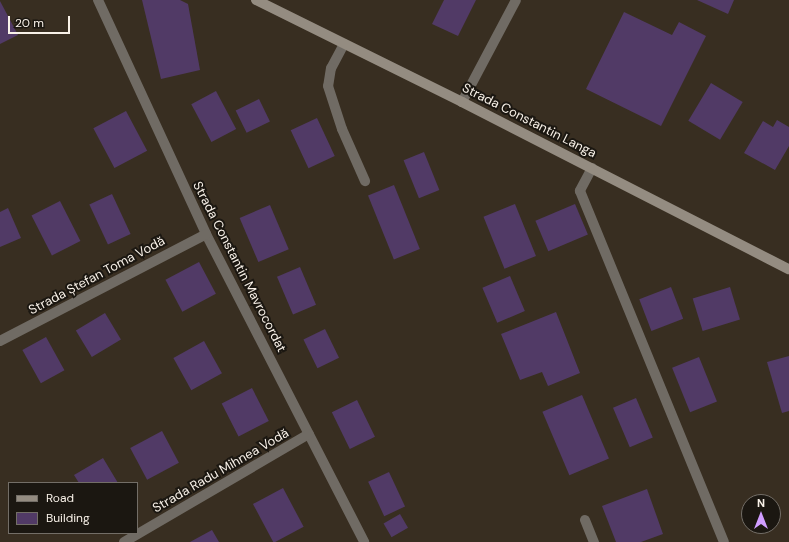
<!DOCTYPE html>
<html>
<head>
<meta charset="utf-8">
<style>
	body { margin:0 }
	#map { position:relative; width:789px; height:542px; overflow:hidden; background:#382e21; font-family:"DM Sans",sans-serif }
	div>[style] { position:absolute }
	.building>* { inset:0; background:#513a66; transform-origin:0 0 }
	.minor>* { height:10px; margin:-5px; padding:0 5px; transform-origin:5px; border-radius:5px; background:#706b64 }
	.secondary>* { height:10px; margin:-5px; padding:0 5px; transform-origin:5px; border-radius:5px; background:#948c81 }
	span { translate:-50% -50%; white-space:nowrap; text-align:center; line-height:1.15; -webkit-text-stroke:4px #1b1711; paint-order:stroke }
	.street-label { font-size:13px; color:#f8f1e8 }
	.legend { position:absolute; left:8px; top:482px; width:130px; height:52px; box-sizing:border-box; background:#1b1711; border:1px solid #736e67; margin:0; padding:5px 7px; list-style:none; font-size:12px; color:#f8f1e8 }
	.legend li { display:flex; align-items:center; gap:8px; height:20px }
	.legend b { width:20px; border:1px solid #736e67 }
	.north { position:absolute; left:741px; top:494px; width:40px; height:40px; box-sizing:border-box; background:#1b1711; border:1px solid #736e67; border-radius:50%; rotate:0deg; font-size:11px; font-weight:700; line-height:16px; text-align:center; color:#f8f1e8 }
	.north::after { content:''; display:block; margin:auto; width:14px; height:18px; background:#d09dff; clip-path:polygon(50% 0,100% 100%,50% 72%,0 100%) }
	.scale { position:absolute; left:8px; top:16px; width:62px; height:18px; box-sizing:border-box; border:2px solid #f8f1e8; border-top:0; padding-left:5px; font-size:12px; line-height:14px; white-space:nowrap; color:#f8f1e8; -webkit-text-stroke:3px #1b1711; paint-order:stroke }
</style>
</head>
<body>
<div id="map">
	<div class="building">
		<div style="clip-path:polygon(142px 0,180px 0,188px 4px,200px 70px,161px 79px)"></div>
		<div style="clip-path:polygon(444px 0,476px 0,458px 36px,432px 24px)"></div>
		<div style="clip-path:polygon(697px 0,734px 0,728px 14px)"></div>
		<div style="clip-path:polygon(0 1px,18px 35px,0 44px)"></div>
		<div style="clip-path:polygon(624px 12px,672px 35px,679px 22px,706px 36px,661px 126px,586px 89px)"></div>
		<div style="left:711px;top:83px;width:37px;height:44px;rotate:31deg"></div>
		<div style="left:216px;top:91px;width:43px;height:28px;rotate:62deg"></div>
		<div style="left:259px;top:99px;width:25px;height:26px;rotate:64deg"></div>
		<div style="left:126px;top:111px;width:45px;height:37px;rotate:62deg"></div>
		<div style="left:317px;top:118px;width:42px;height:29px;rotate:65deg"></div>
		<div style="clip-path:polygon(777px 120px,789px 127px,789px 146px,775px 170px,744px 153px,763px 121px,773px 127px)"></div>
		<div style="left:424px;top:152px;width:41px;height:22px;rotate:68deg"></div>
		<div style="left:394px;top:185px;width:69px;height:28px;rotate:68deg"></div>
		<div style="left:112px;top:194px;width:44px;height:25px;rotate:65deg"></div>
		<div style="left:60px;top:201px;width:45px;height:32px;rotate:63deg"></div>
		<div style="left:515px;top:204px;width:56px;height:34px;rotate:68deg"></div>
		<div style="left:575px;top:204px;width:33px;height:43px;rotate:67deg"></div>
		<div style="left:270px;top:205px;width:48px;height:33px;rotate:67deg"></div>
		<div style="clip-path:polygon(8px 208px,21px 238px,0 247px,0 212px)"></div>
		<div style="left:199px;top:262px;width:36px;height:38px;rotate:62deg"></div>
		<div style="left:300px;top:267px;width:41px;height:25px;rotate:67deg"></div>
		<div style="left:510px;top:276px;width:38px;height:30px;rotate:67deg"></div>
		<div style="left:671px;top:287px;width:34px;height:34px;rotate:69deg"></div>
		<div style="left:730px;top:287px;width:34px;height:39px;rotate:73deg"></div>
		<div style="clip-path:polygon(556px 312px,580px 373px,548px 386px,542px 372px,520px 380px,501px 334px)"></div>
		<div style="left:105px;top:313px;width:31px;height:34px;rotate:59deg"></div>
		<div style="left:325px;top:329px;width:32px;height:24px;rotate:64deg"></div>
		<div style="left:46px;top:337px;width:38px;height:27px;rotate:61deg"></div>
		<div style="left:204px;top:341px;width:37px;height:35px;rotate:61deg"></div>
		<div style="clip-path:polygon(789px 356px,789px 411px,782px 413px,767px 362px)"></div>
		<div style="left:699px;top:357px;width:48px;height:29px;rotate:68deg"></div>
		<div style="left:252px;top:388px;width:37px;height:34px;rotate:63deg"></div>
		<div style="left:582px;top:395px;width:69px;height:43px;rotate:67deg"></div>
		<div style="left:636px;top:398px;width:43px;height:25px;rotate:67deg"></div>
		<div style="left:357px;top:400px;width:41px;height:28px;rotate:64deg"></div>
		<div style="left:162px;top:431px;width:36px;height:36px;rotate:62deg"></div>
		<div style="clip-path:polygon(103px 458px,118px 483px,79px 483px,74px 475px)"></div>
		<div style="left:389px;top:472px;width:38px;height:23px;rotate:65deg"></div>
		<div style="left:283px;top:488px;width:44px;height:34px;rotate:62deg"></div>
		<div style="clip-path:polygon(647px 489px,663px 534px,641px 542px,616px 542px,602px 506px)"></div>
		<div style="left:400px;top:514px;width:16px;height:19px;rotate:60deg"></div>
		<div style="clip-path:polygon(212px 530px,219px 542px,190px 542px)"></div>
	</div>
	<div class="minor">
		<div style="left:98px;top:0;width:258px;rotate:65.2deg"></div>
		<div style="left:206px;top:234px;width:346px;rotate:62.8deg"></div>
		<div style="left:344px;top:44px;width:27px;rotate:118deg"></div>
		<div style="left:331px;top:68px;width:18px;rotate:99deg"></div>
		<div style="left:328px;top:86px;width:45px;rotate:72deg"></div>
		<div style="left:342px;top:129px;width:57px;rotate:66.1deg"></div>
		<div style="left:462px;top:102px;width:115px;rotate:-62.1deg"></div>
		<div style="left:592px;top:168px;width:26px;rotate:118deg"></div>
		<div style="left:580px;top:191px;width:379px;rotate:67.7deg"></div>
		<div style="left:0;top:341px;width:232px;rotate:-27.4deg"></div>
		<div style="left:585px;top:520px;width:24px;rotate:68deg"></div>
		<div style="left:124px;top:542px;width:214px;rotate:-30.3deg"></div>
	</div>
	<div class="secondary">
		<div style="left:256px;top:0;width:230px;rotate:26.3deg"></div>
		<div style="left:462px;top:102px;width:367px;rotate:27.1deg"></div>
	</div>
	<div class="street-label">
		<span style="left:529px;top:121px;rotate:27deg">Strada Constantin Langa</span>
		<span style="left:239px;top:267px;rotate:63deg">Strada Constantin Mavrocordat</span>
		<span style="left:97px;top:276px;rotate:-28deg">Strada Ștefan Toma Vodă</span>
		<span style="left:221px;top:471px;rotate:-30deg">Strada Radu Mihnea Vodă</span>
	</div>
	<ul class="legend">
	<li><b style="height:5px;background:#948c81"></b>Road</li>
	<li><b style="height:11px;background:#513a66"></b>Building</li>
	</ul>
	<div class="north">N</div>
	<div class="scale">20 m</div>
</div>
</body>
</html>
